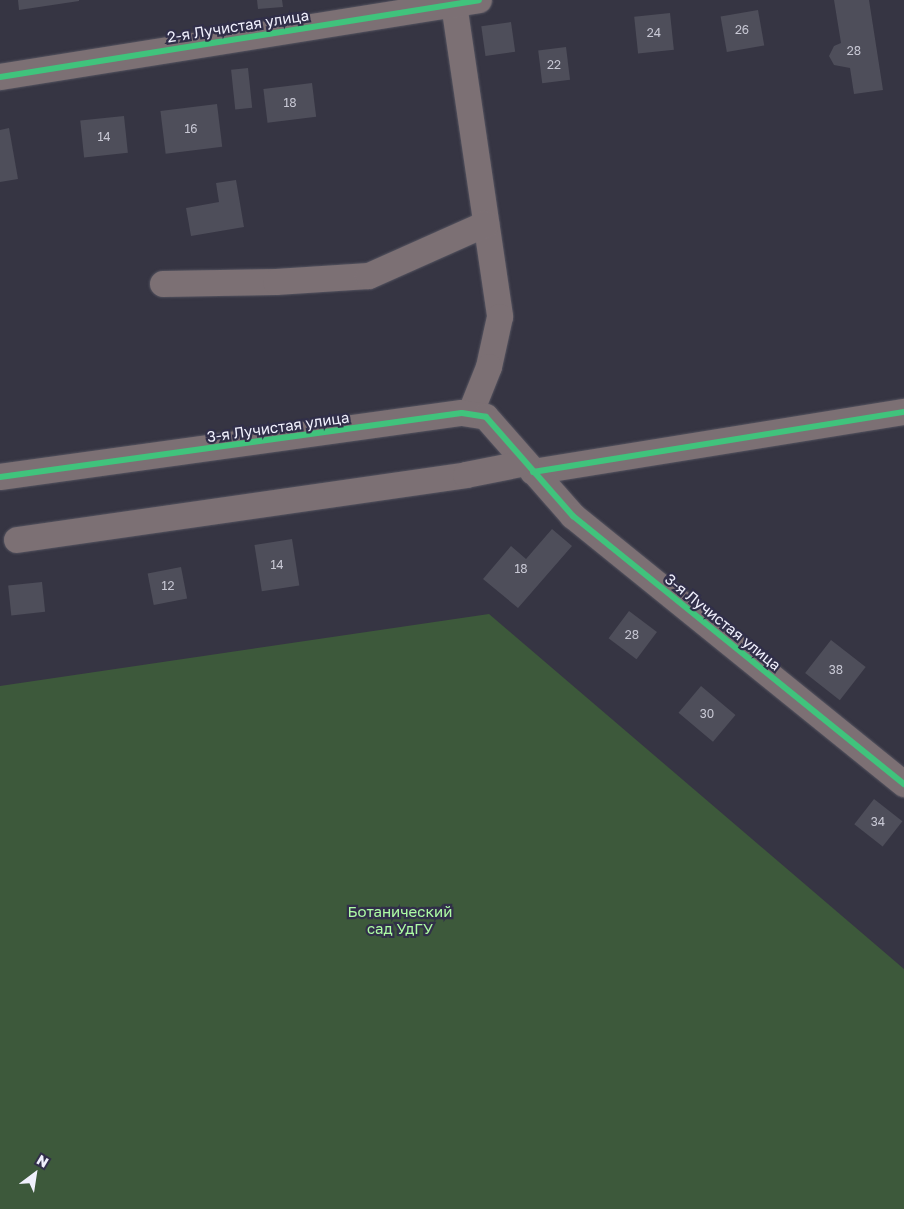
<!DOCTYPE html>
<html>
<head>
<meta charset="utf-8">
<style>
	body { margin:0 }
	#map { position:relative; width:904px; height:1209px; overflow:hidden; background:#363543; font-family:"Golos Text",sans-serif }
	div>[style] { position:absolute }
	.green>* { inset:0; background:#3d593b }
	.building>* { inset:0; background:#4e4e5a; transform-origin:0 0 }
	.roads { filter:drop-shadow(0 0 1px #555460) drop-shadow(0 0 1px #555460) }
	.minor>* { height:26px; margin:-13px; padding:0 13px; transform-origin:13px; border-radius:13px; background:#7c7074 }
	.cycleway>* { height:6px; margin:-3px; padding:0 3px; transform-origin:3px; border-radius:3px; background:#40c37c }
	span { translate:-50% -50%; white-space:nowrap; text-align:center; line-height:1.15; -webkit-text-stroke:4.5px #312f49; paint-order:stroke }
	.number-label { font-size:12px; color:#c8c8d4 }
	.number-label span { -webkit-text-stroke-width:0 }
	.street-label { font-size:15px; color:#f0f0fd }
	.park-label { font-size:15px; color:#adfca4 }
	.north { position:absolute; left:10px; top:1149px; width:50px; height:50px; -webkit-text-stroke:4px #312f49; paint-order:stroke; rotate:31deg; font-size:14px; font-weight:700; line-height:20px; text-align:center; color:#f0f0fd }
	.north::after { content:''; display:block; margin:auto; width:18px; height:22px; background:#f0f0fd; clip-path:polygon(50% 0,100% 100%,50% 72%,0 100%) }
</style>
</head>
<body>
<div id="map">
	<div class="green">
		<div style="clip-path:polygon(489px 614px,904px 969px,904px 1209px,0 1209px,0 686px)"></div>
	</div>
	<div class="building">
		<div style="clip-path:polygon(18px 0,79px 0,79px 1px,19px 10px)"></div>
		<div style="clip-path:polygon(257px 0,282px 0,283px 7px,258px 9px)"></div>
		<div style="clip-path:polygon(834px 0,869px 0,883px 90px,854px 94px,850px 68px,834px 65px,829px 56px,834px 46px,841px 43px)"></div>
		<div style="left:758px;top:10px;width:36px;height:38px;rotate:80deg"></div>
		<div style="left:670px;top:13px;width:37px;height:36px;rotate:84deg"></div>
		<div style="left:511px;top:22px;width:30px;height:30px;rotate:82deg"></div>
		<div style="left:566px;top:47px;width:33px;height:28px;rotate:83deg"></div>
		<div style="left:248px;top:68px;width:40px;height:17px;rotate:84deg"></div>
		<div style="left:312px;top:83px;width:34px;height:49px;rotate:83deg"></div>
		<div style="left:217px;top:104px;width:43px;height:57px;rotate:83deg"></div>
		<div style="left:124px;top:116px;width:37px;height:44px;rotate:84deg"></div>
		<div style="clip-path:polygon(9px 128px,18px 179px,0 182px,0 130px)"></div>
		<div style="clip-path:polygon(236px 180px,244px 227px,191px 236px,186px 208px,219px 202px,216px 183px)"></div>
		<div style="clip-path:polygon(552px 529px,572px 546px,518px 608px,483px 579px,511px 546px,526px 559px)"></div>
		<div style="left:292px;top:539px;width:47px;height:38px;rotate:81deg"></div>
		<div style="left:181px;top:567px;width:32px;height:34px;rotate:79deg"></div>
		<div style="left:42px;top:582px;width:30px;height:34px;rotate:84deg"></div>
		<div style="left:629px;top:611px;width:35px;height:34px;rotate:37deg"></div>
		<div style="left:831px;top:640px;width:44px;height:42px;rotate:38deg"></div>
		<div style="left:701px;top:686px;width:45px;height:35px;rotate:40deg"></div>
		<div style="left:874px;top:799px;width:36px;height:32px;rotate:38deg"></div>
	</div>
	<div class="roads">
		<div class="minor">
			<div style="left:454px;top:4px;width:316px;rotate:81.6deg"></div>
			<div style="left:500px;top:317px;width:51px;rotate:102.4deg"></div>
			<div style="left:489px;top:367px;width:48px;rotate:111.8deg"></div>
			<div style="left:0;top:77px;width:485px;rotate:-9.1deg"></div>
			<div style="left:163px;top:284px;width:113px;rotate:-1deg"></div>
			<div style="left:276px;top:282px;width:93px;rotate:-3.7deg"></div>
			<div style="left:369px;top:276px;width:128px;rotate:-24deg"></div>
			<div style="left:533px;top:472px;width:376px;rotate:-9.2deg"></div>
			<div style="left:0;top:477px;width:466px;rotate:-7.9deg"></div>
			<div style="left:462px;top:413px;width:24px;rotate:9deg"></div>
			<div style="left:486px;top:417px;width:132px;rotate:48.7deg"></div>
			<div style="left:573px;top:516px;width:426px;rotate:39deg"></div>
			<div style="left:17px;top:540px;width:454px;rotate:-8.2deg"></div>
			<div style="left:466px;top:475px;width:61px;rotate:-11.3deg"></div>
		</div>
	</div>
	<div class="cycleway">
		<div style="left:0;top:77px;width:485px;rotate:-9.1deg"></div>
		<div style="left:533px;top:472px;width:376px;rotate:-9.2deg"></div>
		<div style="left:0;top:477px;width:466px;rotate:-7.9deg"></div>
		<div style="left:462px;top:413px;width:24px;rotate:9deg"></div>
		<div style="left:486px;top:417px;width:132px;rotate:48.7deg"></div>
		<div style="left:573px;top:516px;width:426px;rotate:39deg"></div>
	</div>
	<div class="number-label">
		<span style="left:742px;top:30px">26</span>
		<span style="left:654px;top:33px">24</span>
		<span style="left:854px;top:51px">28</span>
		<span style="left:554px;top:65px">22</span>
		<span style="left:290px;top:103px">18</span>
		<span style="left:191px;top:129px">16</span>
		<span style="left:104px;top:137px">14</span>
		<span style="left:277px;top:565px">14</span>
		<span style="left:521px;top:569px">18</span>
		<span style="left:168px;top:586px">12</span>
		<span style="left:632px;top:635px">28</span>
		<span style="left:836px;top:670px">38</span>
		<span style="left:707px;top:714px">30</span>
		<span style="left:878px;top:822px">34</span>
	</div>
	<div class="street-label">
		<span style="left:238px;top:26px;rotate:-9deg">2-я Лучистая улица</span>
		<span style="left:278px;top:427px;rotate:-8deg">3-я Лучистая улица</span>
		<span style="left:723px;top:622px;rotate:39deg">3-я Лучистая улица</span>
	</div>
	<div class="park-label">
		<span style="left:400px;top:920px">Ботанический<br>сад УдГУ</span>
	</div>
	<div class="north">N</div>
</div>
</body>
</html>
